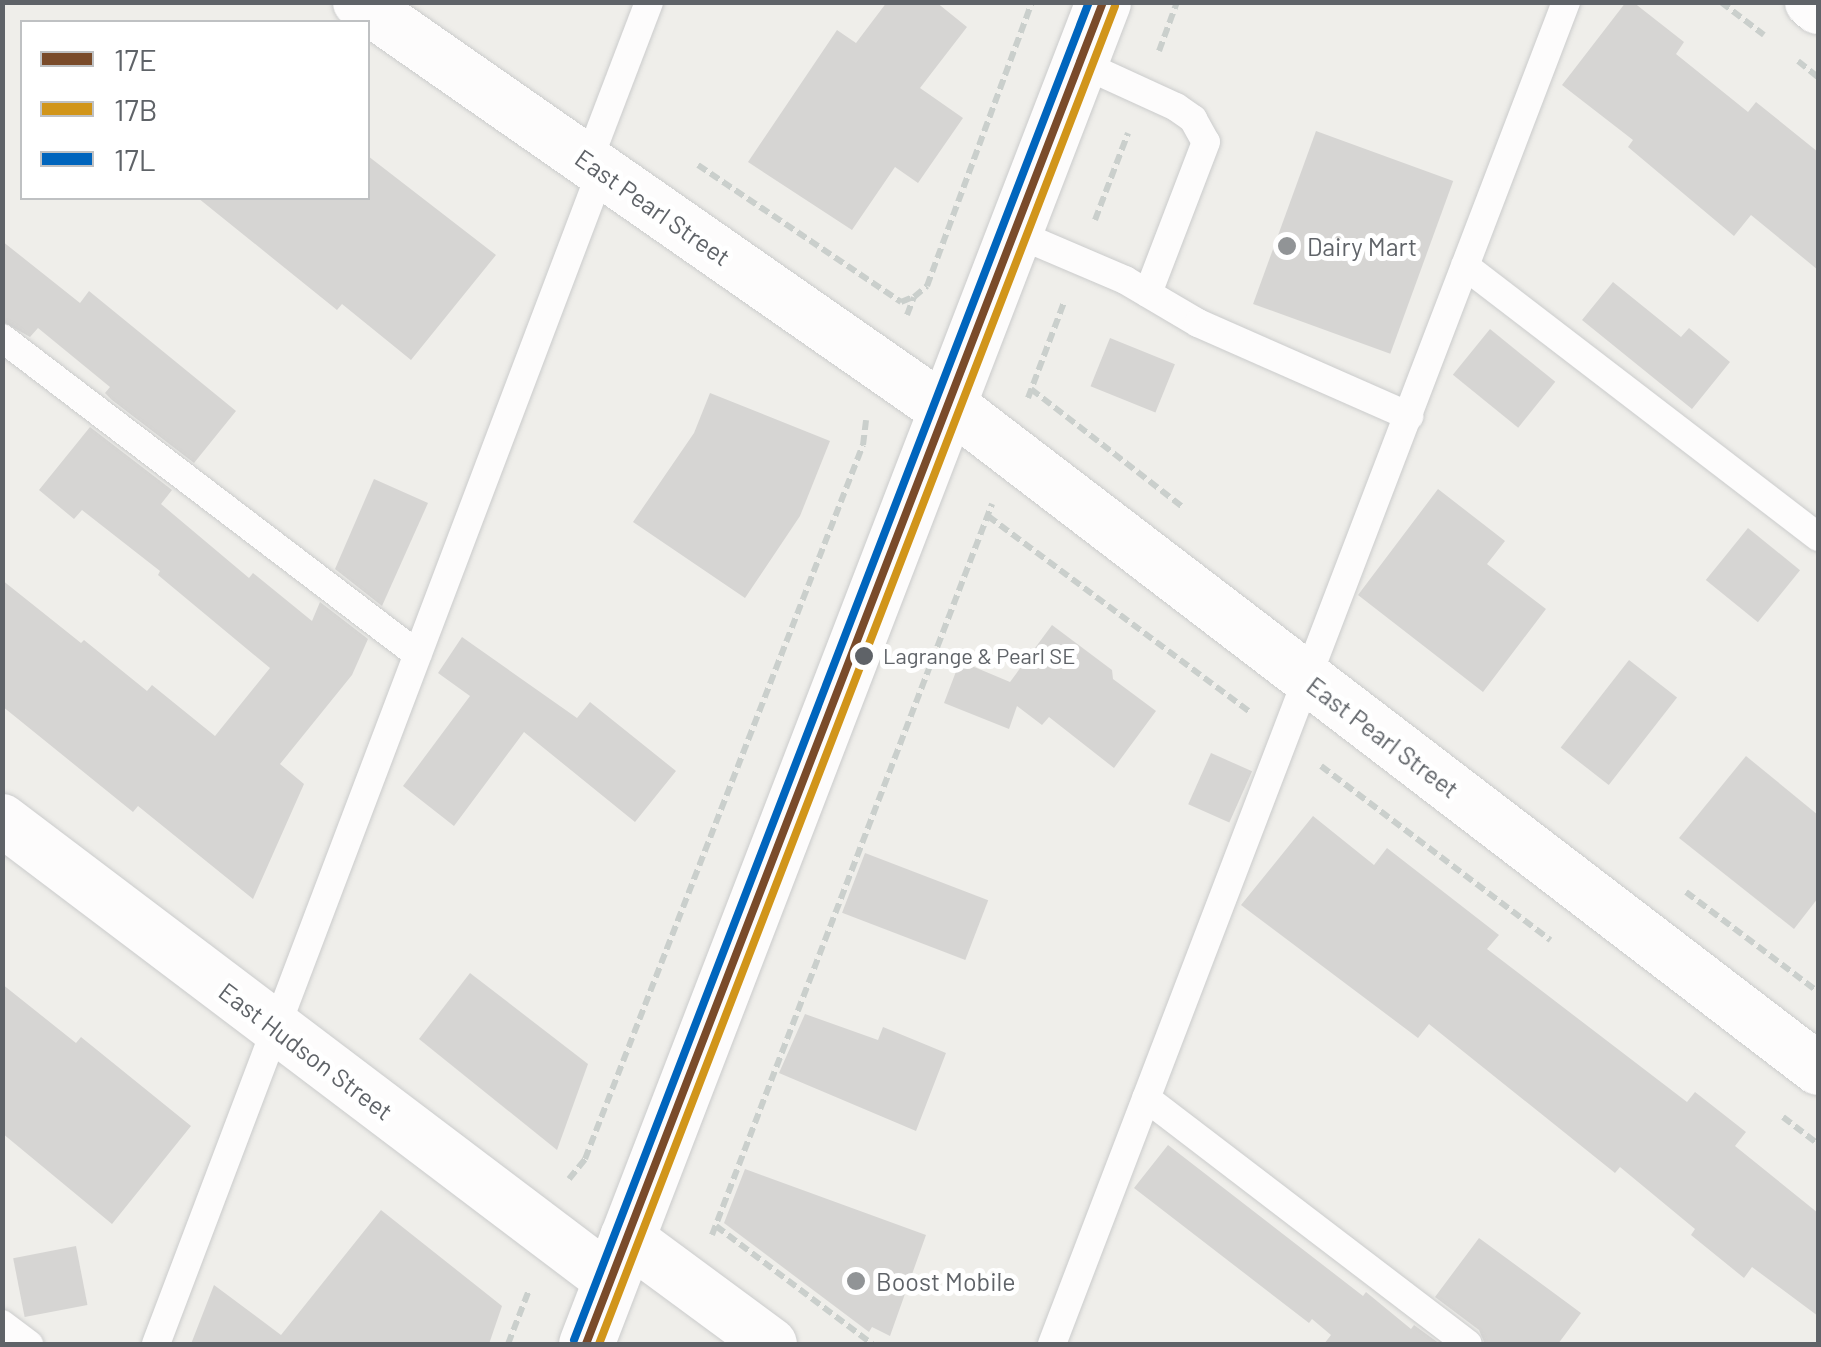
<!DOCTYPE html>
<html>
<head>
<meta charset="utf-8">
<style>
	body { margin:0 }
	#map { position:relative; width:1821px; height:1347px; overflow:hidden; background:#efeeea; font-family:Barlow,sans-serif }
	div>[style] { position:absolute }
	.building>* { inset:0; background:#d6d5d3; transform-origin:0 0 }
	.path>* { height:6px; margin-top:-3px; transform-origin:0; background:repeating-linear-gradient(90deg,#cacfcc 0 10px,transparent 0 15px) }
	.roads { filter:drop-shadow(0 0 2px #cbcccc) drop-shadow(0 0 2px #cbcccc) }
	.lane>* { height:28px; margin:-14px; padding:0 14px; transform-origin:14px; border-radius:14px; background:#fdfcfc }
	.street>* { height:52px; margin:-26px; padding:0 26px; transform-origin:26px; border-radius:26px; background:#fdfcfc }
	.secondary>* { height:55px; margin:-27.5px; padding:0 27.5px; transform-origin:27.5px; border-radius:27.5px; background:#fdfcfc }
	.bus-1>* { height:8px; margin:-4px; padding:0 4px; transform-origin:4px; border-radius:4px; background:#7a4b2a }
	.bus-2>* { height:8px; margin:-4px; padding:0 4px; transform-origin:4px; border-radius:4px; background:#d1951a }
	.bus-3>* { height:8px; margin:-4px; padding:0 4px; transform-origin:4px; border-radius:4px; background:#0065bd }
	.dots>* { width:28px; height:28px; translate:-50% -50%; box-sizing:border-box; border:5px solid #fff; border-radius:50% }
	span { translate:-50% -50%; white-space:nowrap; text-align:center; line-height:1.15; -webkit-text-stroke:10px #fff; paint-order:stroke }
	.bus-label { font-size:22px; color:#5f6368 }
	.left { translate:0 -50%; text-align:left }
	.street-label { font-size:25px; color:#5f6368 }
	.poi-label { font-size:25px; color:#5f6368 }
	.frame { position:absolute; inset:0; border:5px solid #5f6368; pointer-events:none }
	.legend { position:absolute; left:20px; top:20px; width:350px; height:180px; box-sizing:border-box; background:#fff; border:2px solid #bfc1c3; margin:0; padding:12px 18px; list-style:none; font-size:30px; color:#5f6368 }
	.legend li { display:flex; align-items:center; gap:20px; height:50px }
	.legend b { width:50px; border:2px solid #bfc1c3 }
</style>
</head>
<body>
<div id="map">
	<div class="building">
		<div style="clip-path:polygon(887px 2px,936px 2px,967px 27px,920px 88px,963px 118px,918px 183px,895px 167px,852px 230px,748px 162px,837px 30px,856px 43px)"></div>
		<div style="clip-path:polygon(1626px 2px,1633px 2px,1684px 42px,1676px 54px,1748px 112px,1756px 102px,1818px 152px,1818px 270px,1751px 215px,1734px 236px,1628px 147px,1633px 140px,1562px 85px)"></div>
		<div style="left:1316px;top:131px;width:146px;height:184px;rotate:20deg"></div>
		<div style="clip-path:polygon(368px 156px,496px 255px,411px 360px,342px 304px,337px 310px,198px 198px,368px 198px)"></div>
		<div style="clip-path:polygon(2px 241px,80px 303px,89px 291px,236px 411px,194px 463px,112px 400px,105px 393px,110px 387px,38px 328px,30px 337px,2px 321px)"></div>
		<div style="clip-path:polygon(1613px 282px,1681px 337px,1689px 328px,1730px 362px,1692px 409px,1582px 320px)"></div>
		<div style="left:1490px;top:329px;width:84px;height:59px;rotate:39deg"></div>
		<div style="left:1110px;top:338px;width:70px;height:52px;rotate:22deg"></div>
		<div style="clip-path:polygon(710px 393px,830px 441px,800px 516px,745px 598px,633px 522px,694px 433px)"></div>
		<div style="clip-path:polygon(90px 427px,172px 490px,161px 504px,249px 578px,253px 573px,312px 621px,320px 602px,368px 639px,352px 675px,280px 764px,304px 784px,253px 899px,138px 806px,133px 812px,2px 706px,2px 580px,81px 643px,84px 640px,147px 691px,152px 685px,215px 736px,270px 668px,158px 575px,160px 571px,82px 510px,74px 519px,39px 490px)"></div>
		<div style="clip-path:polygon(374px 479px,428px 503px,382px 606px,335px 569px)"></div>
		<div style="clip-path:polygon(1438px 489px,1505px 541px,1487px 564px,1546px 609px,1483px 692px,1358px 595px)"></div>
		<div style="left:1748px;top:528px;width:67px;height:67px;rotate:39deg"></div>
		<div style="clip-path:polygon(1052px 625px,1112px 670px,1113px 679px,1156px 711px,1114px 768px,1049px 717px,1042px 725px,1017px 706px,1009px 729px,944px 703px,960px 661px,1010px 682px)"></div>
		<div style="clip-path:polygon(462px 637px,577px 718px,590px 702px,676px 771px,635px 822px,524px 732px,454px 826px,403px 786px,470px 696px,438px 673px)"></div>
		<div style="left:1629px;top:660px;width:61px;height:111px;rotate:38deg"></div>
		<div style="left:1211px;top:753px;width:45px;height:56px;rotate:24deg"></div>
		<div style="clip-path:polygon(1746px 756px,1818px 815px,1818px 898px,1794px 929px,1679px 838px)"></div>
		<div style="clip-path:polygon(1313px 816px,1374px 865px,1387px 848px,1499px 935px,1487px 949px,1687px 1102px,1695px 1092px,1746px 1132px,1735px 1146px,1818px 1213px,1818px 1316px,1752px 1267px,1744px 1278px,1691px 1235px,1695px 1229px,1620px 1167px,1615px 1173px,1429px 1024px,1418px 1038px,1241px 905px)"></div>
		<div style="left:865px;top:853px;width:132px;height:64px;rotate:21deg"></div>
		<div style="clip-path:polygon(470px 973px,588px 1064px,557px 1150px,419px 1039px)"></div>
		<div style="clip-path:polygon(2px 984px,76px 1043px,81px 1037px,191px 1126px,112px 1224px,2px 1133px)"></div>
		<div style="clip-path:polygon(805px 1014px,878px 1040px,883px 1027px,946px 1053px,916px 1131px,779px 1073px)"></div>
		<div style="clip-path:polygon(1168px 1145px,1363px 1296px,1366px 1292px,1411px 1329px,1414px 1325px,1440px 1344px,1324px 1344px,1331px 1335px,1312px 1319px,1309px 1323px,1134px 1188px)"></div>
		<div style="clip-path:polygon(745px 1169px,926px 1235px,890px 1336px,872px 1327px,869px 1332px,724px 1223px)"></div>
		<div style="clip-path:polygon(381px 1210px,502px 1306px,489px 1344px,191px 1344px,214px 1285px,281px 1335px)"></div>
		<div style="clip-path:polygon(1479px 1238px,1581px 1313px,1558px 1344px,1485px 1344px,1479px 1330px,1435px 1297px)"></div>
		<div style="left:76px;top:1246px;width:60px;height:64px;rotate:79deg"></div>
	</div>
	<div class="path">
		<div style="left:1721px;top:2px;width:54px;rotate:37.5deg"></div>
		<div style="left:1159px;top:51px;width:52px;rotate:-69.8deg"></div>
		<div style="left:1798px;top:61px;width:26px;rotate:39deg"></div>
		<div style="left:698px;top:165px;width:245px;rotate:34deg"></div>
		<div style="left:901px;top:302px;width:13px;rotate:-23deg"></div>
		<div style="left:1095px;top:220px;width:93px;rotate:-69.2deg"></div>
		<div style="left:907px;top:315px;width:19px;rotate:-69deg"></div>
		<div style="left:914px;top:297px;width:17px;rotate:-40deg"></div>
		<div style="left:927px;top:286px;width:303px;rotate:-69.7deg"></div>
		<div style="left:1031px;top:389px;width:194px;rotate:37.9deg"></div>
		<div style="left:1028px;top:398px;width:103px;rotate:-69.4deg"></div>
		<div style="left:988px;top:516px;width:329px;rotate:36.8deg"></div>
		<div style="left:1321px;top:766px;width:288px;rotate:37.2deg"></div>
		<div style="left:1686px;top:892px;width:166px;rotate:37.1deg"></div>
		<div style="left:1783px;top:1117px;width:44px;rotate:37.6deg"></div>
		<div style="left:569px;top:1179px;width:26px;rotate:-51deg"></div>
		<div style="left:585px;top:1159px;width:766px;rotate:-68.73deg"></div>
		<div style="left:863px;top:445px;width:25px;rotate:-83deg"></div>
		<div style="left:716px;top:1226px;width:196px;rotate:37.1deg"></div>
		<div style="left:712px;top:1235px;width:783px;rotate:-69.04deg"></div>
		<div style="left:508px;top:1344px;width:58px;rotate:-68.7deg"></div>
	</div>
	<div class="roads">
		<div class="lane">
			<div style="left:1080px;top:63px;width:106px;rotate:24.6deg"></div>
			<div style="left:1176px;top:107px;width:21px;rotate:35deg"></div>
			<div style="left:1193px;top:119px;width:26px;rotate:61deg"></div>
			<div style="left:1206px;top:142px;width:162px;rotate:111deg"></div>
			<div style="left:588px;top:162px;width:171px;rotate:-69.1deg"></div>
			<div style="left:1015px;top:233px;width:120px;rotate:23.1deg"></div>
			<div style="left:1125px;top:280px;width:85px;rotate:30.5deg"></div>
			<div style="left:1198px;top:323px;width:231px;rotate:23.8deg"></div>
			<div style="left:1465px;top:266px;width:445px;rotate:37.5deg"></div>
			<div style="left:2px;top:338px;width:522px;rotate:37.29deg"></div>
			<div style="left:1146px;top:1098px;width:405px;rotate:37.4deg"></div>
			<div style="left:2px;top:1324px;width:34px;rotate:37deg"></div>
			<div style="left:156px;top:1344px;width:1255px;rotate:-69.22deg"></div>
			<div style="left:1052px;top:1344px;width:1437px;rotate:-69.04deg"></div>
		</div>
		<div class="street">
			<div style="left:359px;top:2px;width:715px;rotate:34.87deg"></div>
			<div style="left:1811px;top:2px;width:9px;rotate:41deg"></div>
			<div style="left:949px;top:404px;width:1094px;rotate:37.42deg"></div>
			<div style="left:2px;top:820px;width:762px;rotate:37.11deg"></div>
			<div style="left:626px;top:1237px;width:180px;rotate:36.4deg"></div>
		</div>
		<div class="secondary">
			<div style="left:586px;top:1344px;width:1438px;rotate:-68.93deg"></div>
		</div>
	</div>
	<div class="bus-1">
		<div style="left:586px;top:1344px;width:1438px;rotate:-68.93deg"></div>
	</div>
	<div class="bus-2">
		<div style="left:599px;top:1344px;width:1434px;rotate:-68.91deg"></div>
	</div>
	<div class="bus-3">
		<div style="left:574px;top:1340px;width:1434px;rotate:-68.95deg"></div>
	</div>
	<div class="dots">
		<div style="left:1287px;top:246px;background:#919496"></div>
		<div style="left:864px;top:656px;background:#5f6368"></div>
		<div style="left:856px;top:1281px;background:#919496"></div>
	</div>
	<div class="bus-label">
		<span class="left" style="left:883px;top:656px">Lagrange &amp; Pearl SE</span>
	</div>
	<div class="street-label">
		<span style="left:653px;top:207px;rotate:35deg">East Pearl Street</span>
		<span style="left:1383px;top:737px;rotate:37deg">East Pearl Street</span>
		<span style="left:306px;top:1051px;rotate:37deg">East Hudson Street</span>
	</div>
	<div class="poi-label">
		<span class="left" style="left:1307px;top:246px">Dairy Mart</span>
		<span class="left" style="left:876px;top:1281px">Boost Mobile</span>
	</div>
	<div class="frame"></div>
	<ul class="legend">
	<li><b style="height:12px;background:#7a4b2a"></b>17E</li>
	<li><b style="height:12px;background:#d1951a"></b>17B</li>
	<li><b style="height:12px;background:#0065bd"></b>17L</li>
	</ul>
</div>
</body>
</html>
